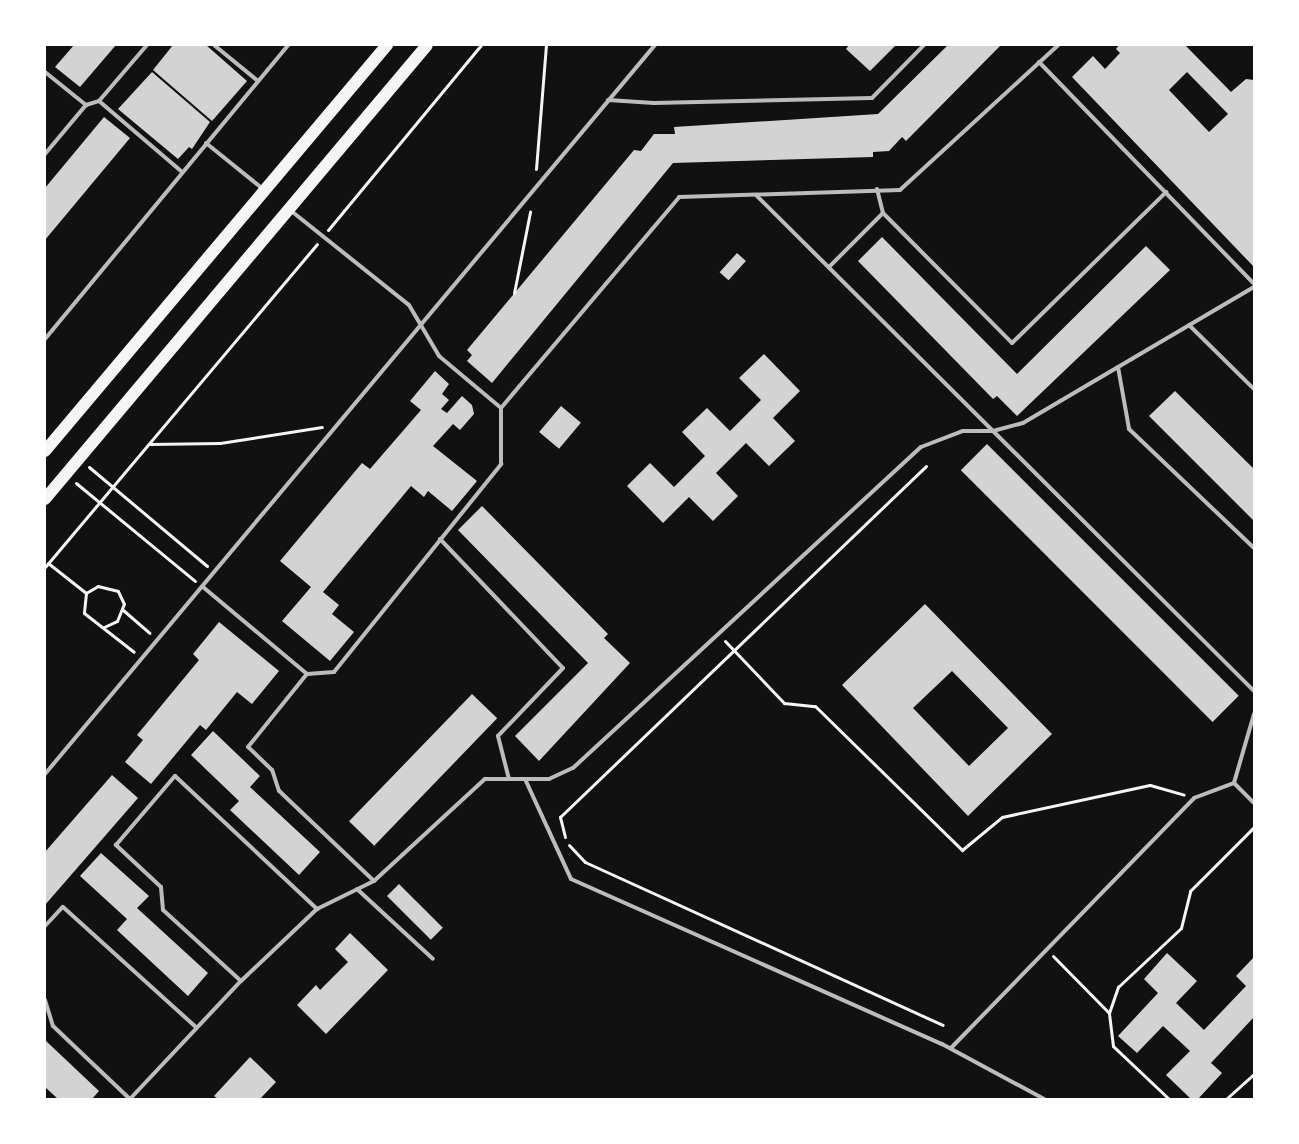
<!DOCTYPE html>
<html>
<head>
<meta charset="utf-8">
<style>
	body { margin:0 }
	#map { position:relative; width:1299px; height:1144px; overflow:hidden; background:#111; font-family:Arial,sans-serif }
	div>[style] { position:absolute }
	.building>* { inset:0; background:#d3d3d3; transform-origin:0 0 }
	.path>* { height:3px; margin:-1.5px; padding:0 1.5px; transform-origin:1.5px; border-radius:1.5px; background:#f5f5f5 }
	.service>* { height:4px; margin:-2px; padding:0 2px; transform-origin:2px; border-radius:2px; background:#bcbcbc }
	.primary>* { height:12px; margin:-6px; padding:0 6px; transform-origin:6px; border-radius:6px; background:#f5f5f5 }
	span { translate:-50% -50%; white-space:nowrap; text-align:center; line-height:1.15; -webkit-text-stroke:4px #fff; paint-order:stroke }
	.frame { position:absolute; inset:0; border:46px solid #fff; pointer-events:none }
</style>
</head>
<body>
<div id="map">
	<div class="building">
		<div style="clip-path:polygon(74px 45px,116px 45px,80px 87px,55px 67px)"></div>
		<div style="clip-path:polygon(173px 45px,206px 45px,247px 81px,212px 121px,153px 70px)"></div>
		<div style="clip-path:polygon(849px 45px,896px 45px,870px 71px,846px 49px)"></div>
		<div style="clip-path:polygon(948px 45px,1001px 45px,906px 141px,902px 137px,889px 151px,873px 152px,873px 157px,673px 163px,492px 383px,467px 361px,472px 355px,467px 350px,634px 150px,641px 151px,654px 134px,675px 134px,674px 127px,878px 114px)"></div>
		<div style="clip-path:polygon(evenodd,1119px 45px,1185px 45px,1231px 92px,1246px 79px,1254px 80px,1254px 267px,1072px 77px,1093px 56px,1105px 69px,1120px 53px,1116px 49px,1119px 45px,1187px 72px,1228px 114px,1209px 132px,1169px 90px,1187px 72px)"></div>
		<div style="clip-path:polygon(152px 72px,210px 122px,192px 149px,189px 147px,178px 159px,118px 109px)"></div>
		<div style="clip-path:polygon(104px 117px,130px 138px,45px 240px,45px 188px)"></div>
		<div style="clip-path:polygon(882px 237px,1017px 374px,1146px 246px,1170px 270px,1017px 416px,997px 396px,993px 399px,858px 261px)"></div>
		<div style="left:737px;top:253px;width:12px;height:26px;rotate:42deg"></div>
		<div style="clip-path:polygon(764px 354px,800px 391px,773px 418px,795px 441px,769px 466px,746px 443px,716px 473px,738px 496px,713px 521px,689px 497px,663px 523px,627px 486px,650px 463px,674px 487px,705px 456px,682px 432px,707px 408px,730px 431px,761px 400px,739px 378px)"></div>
		<div style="clip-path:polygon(435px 371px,449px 384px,442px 394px,449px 400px,441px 409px,447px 413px,462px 396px,472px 405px,474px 414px,460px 430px,453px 424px,433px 446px,477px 481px,452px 511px,428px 491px,424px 497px,411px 486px,323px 592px,339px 605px,332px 614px,354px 632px,330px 661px,282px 621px,311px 587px,280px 561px,362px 463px,370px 469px,421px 410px,410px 401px)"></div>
		<div style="clip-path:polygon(1175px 391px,1254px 469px,1254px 521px,1149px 416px)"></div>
		<div style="left:561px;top:406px;width:26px;height:34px;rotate:40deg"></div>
		<div style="left:987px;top:444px;width:356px;height:37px;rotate:45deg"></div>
		<div style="clip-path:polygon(482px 506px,608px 634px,604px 638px,630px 663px,539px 761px,515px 736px,588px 663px,458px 530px)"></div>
		<div style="clip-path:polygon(evenodd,925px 604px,1052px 734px,968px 816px,842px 685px,925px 604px,952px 671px,1008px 728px,969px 766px,913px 708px,952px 671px)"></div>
		<div style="clip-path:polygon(219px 622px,279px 671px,252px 704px,237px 692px,206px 730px,200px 725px,151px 784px,125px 762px,143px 740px,137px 735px,199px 660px,193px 654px)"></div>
		<div style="left:472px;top:694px;width:35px;height:177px;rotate:44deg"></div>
		<div style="clip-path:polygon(213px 731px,260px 776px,250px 787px,320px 852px,299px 875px,230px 810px,239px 801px,191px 755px)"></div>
		<div style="clip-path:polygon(112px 775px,138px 798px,45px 905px,45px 852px)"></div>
		<div style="clip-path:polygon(101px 853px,149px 896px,137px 908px,208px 973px,188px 996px,117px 930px,127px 919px,80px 876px)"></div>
		<div style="left:399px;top:884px;width:62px;height:17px;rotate:45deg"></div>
		<div style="clip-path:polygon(350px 933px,388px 970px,326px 1034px,297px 1005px,316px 985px,320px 990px,348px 962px,335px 949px)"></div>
		<div style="clip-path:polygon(1167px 953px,1197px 981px,1176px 1003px,1204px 1030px,1246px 986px,1236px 976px,1254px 957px,1254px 1017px,1211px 1063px,1222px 1073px,1198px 1099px,1191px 1099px,1166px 1075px,1190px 1051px,1163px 1026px,1137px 1053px,1118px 1036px,1158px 993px,1144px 979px)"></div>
		<div style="clip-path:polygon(45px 1040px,99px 1091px,92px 1099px,58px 1099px,45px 1087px)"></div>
		<div style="clip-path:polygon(250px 1057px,276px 1082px,260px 1099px,218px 1099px,214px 1096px)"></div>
	</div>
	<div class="path">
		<div style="left:536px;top:169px;width:124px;rotate:-85.4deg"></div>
		<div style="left:328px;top:230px;width:240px;rotate:-50.4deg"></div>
		<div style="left:514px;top:293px;width:83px;rotate:-78.8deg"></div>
		<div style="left:150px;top:444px;width:70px;rotate:-0.8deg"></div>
		<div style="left:220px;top:443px;width:103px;rotate:-8.9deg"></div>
		<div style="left:89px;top:467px;width:154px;rotate:40deg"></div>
		<div style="left:76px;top:483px;width:154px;rotate:39.5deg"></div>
		<div style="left:48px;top:563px;width:48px;rotate:38.3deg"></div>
		<div style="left:45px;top:567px;width:422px;rotate:-49.9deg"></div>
		<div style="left:123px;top:610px;width:35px;rotate:41deg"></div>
		<div style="left:104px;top:627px;width:14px;rotate:-25deg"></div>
		<div style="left:117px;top:621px;width:18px;rotate:-68deg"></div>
		<div style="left:124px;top:604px;width:14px;rotate:-115deg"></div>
		<div style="left:118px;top:591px;width:21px;rotate:-166deg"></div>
		<div style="left:98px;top:586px;width:14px;rotate:150deg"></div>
		<div style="left:86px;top:593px;width:20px;rotate:96deg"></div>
		<div style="left:84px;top:613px;width:63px;rotate:38deg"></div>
		<div style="left:725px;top:641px;width:86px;rotate:46.4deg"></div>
		<div style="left:784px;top:703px;width:31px;rotate:6deg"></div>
		<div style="left:815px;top:706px;width:206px;rotate:44.4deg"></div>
		<div style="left:962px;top:850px;width:52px;rotate:-39.5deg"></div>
		<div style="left:1002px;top:817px;width:151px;rotate:-12.2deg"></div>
		<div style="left:1150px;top:785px;width:35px;rotate:16deg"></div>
		<div style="left:565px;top:837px;width:21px;rotate:-104deg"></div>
		<div style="left:560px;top:817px;width:507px;rotate:-43.8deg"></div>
		<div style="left:569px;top:845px;width:23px;rotate:47deg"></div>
		<div style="left:585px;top:862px;width:393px;rotate:24.5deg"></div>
		<div style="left:1053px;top:956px;width:80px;rotate:45.5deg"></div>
		<div style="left:1169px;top:1099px;width:77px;rotate:-136.6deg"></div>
		<div style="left:1113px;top:1046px;width:33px;rotate:-97deg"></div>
		<div style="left:1109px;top:1013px;width:28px;rotate:-71deg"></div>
		<div style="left:1118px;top:987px;width:86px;rotate:-43.1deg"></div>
		<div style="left:1181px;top:928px;width:38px;rotate:-76deg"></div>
		<div style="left:1190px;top:891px;width:91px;rotate:-45deg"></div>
		<div style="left:1226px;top:1099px;width:38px;rotate:-42deg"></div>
	</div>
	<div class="service">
		<div style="left:214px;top:45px;width:57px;rotate:39.3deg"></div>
		<div style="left:1039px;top:62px;width:309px;rotate:45.9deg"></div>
		<div style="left:45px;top:72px;width:53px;rotate:38.8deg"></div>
		<div style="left:608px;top:100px;width:46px;rotate:3.7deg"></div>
		<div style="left:654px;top:103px;width:218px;rotate:-1.3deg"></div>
		<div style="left:872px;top:98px;width:74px;rotate:-45.5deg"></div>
		<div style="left:99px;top:101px;width:109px;rotate:40.5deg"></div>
		<div style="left:206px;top:143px;width:73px;rotate:38.9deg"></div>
		<div style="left:45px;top:154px;width:64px;rotate:-50.1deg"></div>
		<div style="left:86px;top:105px;width:14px;rotate:-17deg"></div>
		<div style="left:99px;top:101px;width:74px;rotate:-49.4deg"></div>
		<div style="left:877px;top:189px;width:25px;rotate:76deg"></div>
		<div style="left:883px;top:213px;width:183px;rotate:45.2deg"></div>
		<div style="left:1012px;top:343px;width:216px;rotate:-44.4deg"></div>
		<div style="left:756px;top:195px;width:703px;rotate:44.88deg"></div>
		<div style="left:290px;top:210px;width:152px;rotate:38.6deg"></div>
		<div style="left:409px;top:305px;width:59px;rotate:59.5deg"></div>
		<div style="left:439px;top:356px;width:81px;rotate:40deg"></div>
		<div style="left:829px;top:267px;width:76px;rotate:-45deg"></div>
		<div style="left:1189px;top:325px;width:91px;rotate:44.6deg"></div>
		<div style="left:45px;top:339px;width:381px;rotate:-50.4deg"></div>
		<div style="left:1118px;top:367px;width:63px;rotate:79.9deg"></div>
		<div style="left:1129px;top:429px;width:173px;rotate:43.6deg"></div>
		<div style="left:440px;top:539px;width:178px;rotate:46.4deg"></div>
		<div style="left:563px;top:668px;width:94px;rotate:133.7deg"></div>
		<div style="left:498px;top:736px;width:44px;rotate:75.7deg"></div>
		<div style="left:203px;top:587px;width:136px;rotate:39.9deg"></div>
		<div style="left:1254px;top:714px;width:72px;rotate:106.2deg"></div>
		<div style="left:1234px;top:783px;width:28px;rotate:45deg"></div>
		<div style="left:45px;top:774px;width:951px;rotate:-50.08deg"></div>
		<div style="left:525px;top:779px;width:110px;rotate:65.3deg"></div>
		<div style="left:571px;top:879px;width:406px;rotate:24deg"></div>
		<div style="left:942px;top:1044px;width:116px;rotate:28.3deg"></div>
		<div style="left:374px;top:881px;width:131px;rotate:-136.5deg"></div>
		<div style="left:279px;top:791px;width:22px;rotate:-108deg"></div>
		<div style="left:272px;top:770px;width:33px;rotate:-136deg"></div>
		<div style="left:248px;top:747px;width:94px;rotate:-51.1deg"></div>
		<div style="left:307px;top:674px;width:27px;rotate:-4deg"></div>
		<div style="left:334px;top:672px;width:267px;rotate:-51.2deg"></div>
		<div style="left:501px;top:464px;width:56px;rotate:-90deg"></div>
		<div style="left:501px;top:408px;width:276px;rotate:-49.8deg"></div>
		<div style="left:679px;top:197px;width:221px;rotate:-1.8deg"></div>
		<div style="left:900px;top:190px;width:214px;rotate:-42.5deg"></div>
		<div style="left:357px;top:889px;width:103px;rotate:42.6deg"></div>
		<div style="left:45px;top:926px;width:26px;rotate:-47deg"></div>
		<div style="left:63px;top:907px;width:179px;rotate:42.1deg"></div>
		<div style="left:241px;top:981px;width:105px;rotate:-137.7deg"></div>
		<div style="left:163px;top:910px;width:23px;rotate:-95deg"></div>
		<div style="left:161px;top:887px;width:62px;rotate:-137deg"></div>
		<div style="left:116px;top:845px;width:91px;rotate:-49.5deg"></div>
		<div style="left:175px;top:776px;width:195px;rotate:43.1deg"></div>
		<div style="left:45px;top:1000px;width:27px;rotate:73deg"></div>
		<div style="left:53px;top:1026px;width:106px;rotate:43.5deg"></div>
		<div style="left:951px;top:1048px;width:349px;rotate:-45.8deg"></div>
		<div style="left:1194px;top:798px;width:43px;rotate:-20.6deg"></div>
		<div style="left:130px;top:1099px;width:162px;rotate:-46.8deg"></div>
		<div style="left:241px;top:981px;width:105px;rotate:-43.5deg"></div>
		<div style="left:317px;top:909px;width:64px;rotate:-26.2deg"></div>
		<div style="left:374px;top:881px;width:151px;rotate:-42.6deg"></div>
		<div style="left:485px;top:779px;width:64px"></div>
		<div style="left:549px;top:779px;width:26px;rotate:-25deg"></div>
		<div style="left:573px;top:768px;width:473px;rotate:-42.7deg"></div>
		<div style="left:921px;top:447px;width:45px;rotate:-20.9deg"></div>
		<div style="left:963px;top:431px;width:30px"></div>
		<div style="left:993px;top:431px;width:31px;rotate:-15deg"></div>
		<div style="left:1023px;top:423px;width:268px;rotate:-30.5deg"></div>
	</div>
	<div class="primary">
		<div style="left:45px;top:451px;width:531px;rotate:-49.89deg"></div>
		<div style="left:45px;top:499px;width:593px;rotate:-49.92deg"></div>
	</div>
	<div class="frame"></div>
</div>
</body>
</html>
